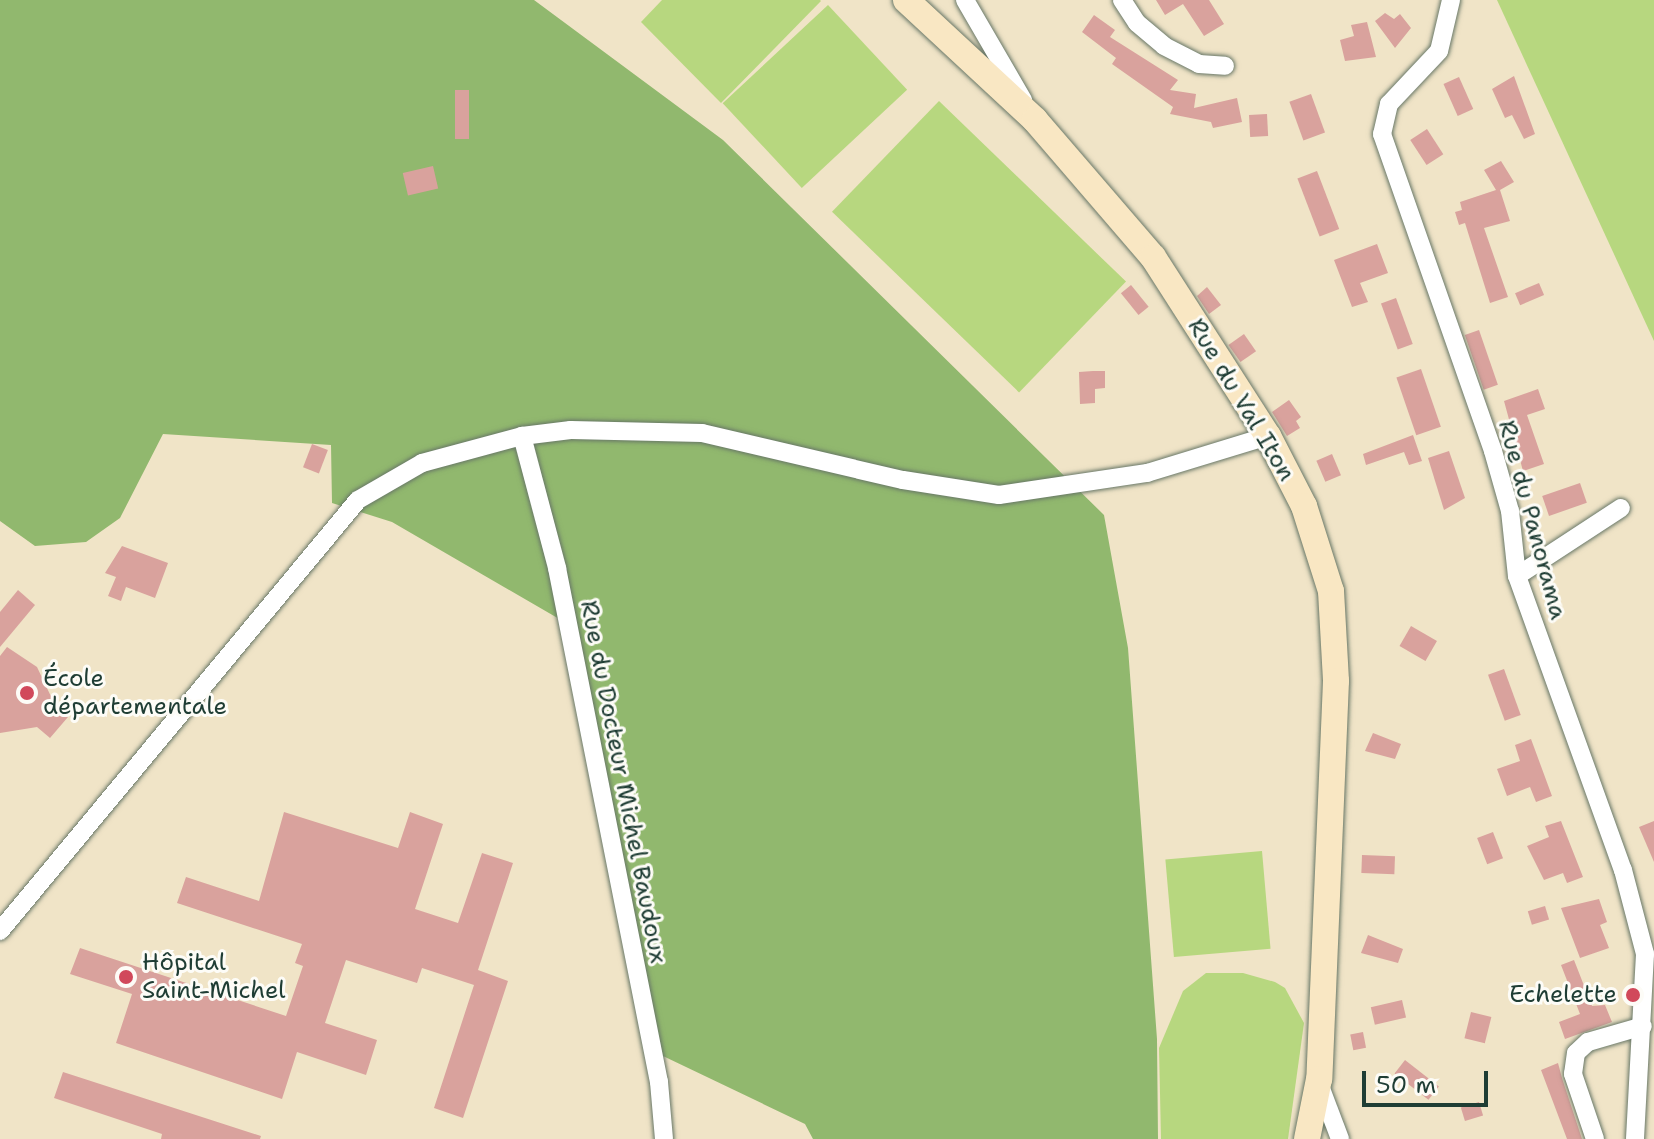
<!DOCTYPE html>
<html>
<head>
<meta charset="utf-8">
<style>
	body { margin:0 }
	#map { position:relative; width:1654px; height:1139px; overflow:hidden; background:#f0e4c7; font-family:"Shantell Sans",sans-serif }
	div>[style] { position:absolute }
	.green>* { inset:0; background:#b7d77f; transform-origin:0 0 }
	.forest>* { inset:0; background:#91b86e }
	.building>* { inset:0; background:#d9a29d; transform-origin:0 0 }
	.roads { filter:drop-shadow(0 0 2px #687767) drop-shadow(0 0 2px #687767) }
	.street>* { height:18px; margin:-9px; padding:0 9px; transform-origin:9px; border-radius:9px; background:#fff }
	.secondary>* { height:26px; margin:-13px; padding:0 13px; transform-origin:13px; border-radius:13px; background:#f9e7c3 }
	.dots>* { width:22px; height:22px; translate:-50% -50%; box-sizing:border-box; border:4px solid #fdfcf7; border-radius:50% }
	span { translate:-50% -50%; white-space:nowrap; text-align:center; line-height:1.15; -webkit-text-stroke:6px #fdfcf7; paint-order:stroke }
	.street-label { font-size:24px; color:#1f3d34 }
	.poi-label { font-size:24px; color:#1f3d34 }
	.left { translate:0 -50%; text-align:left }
	.right { translate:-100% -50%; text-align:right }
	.scale { position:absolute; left:1362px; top:1071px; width:126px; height:36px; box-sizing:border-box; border:4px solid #1f3d34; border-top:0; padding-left:10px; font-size:24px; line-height:28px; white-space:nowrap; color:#1f3d34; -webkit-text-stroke:6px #fdfcf7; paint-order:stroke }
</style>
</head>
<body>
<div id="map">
	<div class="green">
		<div style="clip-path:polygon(662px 0,820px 0,821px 1px,721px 103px,641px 22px)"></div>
		<div style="clip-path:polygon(1497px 0,1654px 0,1654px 341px)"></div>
		<div style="left:828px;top:5px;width:116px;height:144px;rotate:47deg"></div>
		<div style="left:939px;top:101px;width:260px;height:154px;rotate:44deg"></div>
		<div style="left:1262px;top:851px;width:98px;height:97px;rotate:85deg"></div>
		<div style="clip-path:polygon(1206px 973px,1243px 973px,1275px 982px,1285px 988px,1304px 1023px,1288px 1139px,1161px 1139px,1159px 1048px,1183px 991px)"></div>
	</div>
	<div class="forest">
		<div style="clip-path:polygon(0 0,534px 0,723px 140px,1104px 515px,1128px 648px,1157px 1039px,1158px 1139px,813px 1139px,805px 1124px,663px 1056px,561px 620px,392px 522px,332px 503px,331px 445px,163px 434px,120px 518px,86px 542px,35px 546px,0 521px)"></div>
	</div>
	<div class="building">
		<div style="clip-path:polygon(1156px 0,1209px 0,1224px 24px,1204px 36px,1183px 4px,1165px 15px)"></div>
		<div style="clip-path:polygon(1385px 13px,1394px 19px,1400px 14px,1411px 28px,1395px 48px,1375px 21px)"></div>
		<div style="clip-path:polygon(1094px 15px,1115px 30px,1110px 37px,1178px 80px,1170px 90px,1196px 94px,1194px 108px,1237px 98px,1242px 122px,1213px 128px,1211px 122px,1170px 114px,1173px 107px,1112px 64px,1116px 58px,1082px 32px)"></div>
		<div style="clip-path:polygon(1367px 22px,1376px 57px,1345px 61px,1340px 40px,1354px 36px,1351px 25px)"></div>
		<div style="clip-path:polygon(1514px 76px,1535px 134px,1524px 139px,1512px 115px,1505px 118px,1492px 89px)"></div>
		<div style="left:1459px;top:77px;width:35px;height:17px;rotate:66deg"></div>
		<div style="left:455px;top:90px;width:14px;height:49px"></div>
		<div style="left:1311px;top:94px;width:41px;height:23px;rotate:70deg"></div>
		<div style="left:1267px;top:114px;width:22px;height:18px;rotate:87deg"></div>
		<div style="left:1427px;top:129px;width:30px;height:20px;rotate:57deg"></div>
		<div style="clip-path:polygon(1501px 161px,1514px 182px,1500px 190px,1510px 221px,1484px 228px,1508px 297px,1490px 303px,1465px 223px,1459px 225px,1455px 212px,1462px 210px,1460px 202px,1496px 190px,1484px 170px)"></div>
		<div style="left:433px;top:166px;width:23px;height:31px;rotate:77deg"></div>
		<div style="left:1317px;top:171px;width:62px;height:21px;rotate:69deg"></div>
		<div style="clip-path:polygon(1377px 244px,1388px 273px,1360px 283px,1368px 302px,1352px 307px,1334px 260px)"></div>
		<div style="left:1539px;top:283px;width:13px;height:26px;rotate:67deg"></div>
		<div style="left:1131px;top:285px;width:28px;height:13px;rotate:51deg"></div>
		<div style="clip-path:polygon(1207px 287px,1221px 305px,1209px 314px,1197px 296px)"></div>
		<div style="left:1396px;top:298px;width:49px;height:16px;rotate:70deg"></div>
		<div style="left:1479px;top:330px;width:58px;height:15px;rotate:71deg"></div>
		<div style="left:1244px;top:334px;width:21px;height:19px;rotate:55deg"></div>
		<div style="left:1421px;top:369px;width:61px;height:26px;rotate:71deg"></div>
		<div style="clip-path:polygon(1093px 371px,1105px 371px,1105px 388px,1095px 389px,1095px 403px,1080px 404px,1079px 372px)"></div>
		<div style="clip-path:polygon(1538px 389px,1545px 409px,1527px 415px,1544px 464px,1523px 471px,1504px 401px)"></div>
		<div style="clip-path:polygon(1289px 400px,1301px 417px,1296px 421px,1300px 428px,1287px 436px,1272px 412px)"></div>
		<div style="clip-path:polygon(1413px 435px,1422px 461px,1409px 465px,1404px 452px,1366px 465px,1363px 454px)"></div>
		<div style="left:312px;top:444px;width:17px;height:25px;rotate:21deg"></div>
		<div style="clip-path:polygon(1449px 451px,1465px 498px,1444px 510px,1428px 458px)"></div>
		<div style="left:1332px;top:454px;width:23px;height:17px;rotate:67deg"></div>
		<div style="left:1580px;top:483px;width:21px;height:40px;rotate:71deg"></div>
		<div style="clip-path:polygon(122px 546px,168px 563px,155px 598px,126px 587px,121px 601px,108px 596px,116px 577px,105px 573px)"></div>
		<div style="clip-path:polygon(18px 590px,35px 605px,0 647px,0 612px)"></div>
		<div style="left:1411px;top:626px;width:30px;height:23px;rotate:30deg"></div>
		<div style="clip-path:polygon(7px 647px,37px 667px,56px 707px,68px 717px,50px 738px,37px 727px,0 733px,0 656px)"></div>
		<div style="left:1504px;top:669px;width:49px;height:17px;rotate:70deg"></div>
		<div style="clip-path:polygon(1373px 733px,1401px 744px,1395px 759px,1365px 751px)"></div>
		<div style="clip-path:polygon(1531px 739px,1552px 796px,1536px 802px,1530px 787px,1507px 796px,1497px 769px,1520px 761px,1515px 745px)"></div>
		<div style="clip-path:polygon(284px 812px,398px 848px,410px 812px,443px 824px,415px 909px,458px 923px,482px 853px,513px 863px,478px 970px,508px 981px,463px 1118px,434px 1108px,474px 985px,422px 968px,417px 983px,346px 960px,325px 1023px,377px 1040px,366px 1075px,297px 1052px,282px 1099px,116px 1043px,132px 994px,70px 974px,80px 948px,286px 1016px,303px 966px,295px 963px,302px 944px,177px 903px,186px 877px,259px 901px)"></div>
		<div style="clip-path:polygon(1561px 821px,1583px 877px,1567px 883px,1563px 873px,1544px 880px,1527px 846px,1549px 837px,1545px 826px)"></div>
		<div style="clip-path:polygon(1654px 821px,1654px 862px,1639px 827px)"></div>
		<div style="left:1493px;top:832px;width:28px;height:17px;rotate:69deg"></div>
		<div style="left:1362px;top:855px;width:33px;height:18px;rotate:2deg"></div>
		<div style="clip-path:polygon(1599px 899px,1607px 922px,1600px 925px,1609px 948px,1580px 958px,1561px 908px)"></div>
		<div style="left:1545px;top:906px;width:14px;height:18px;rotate:73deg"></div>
		<div style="clip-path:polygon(1368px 935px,1403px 949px,1398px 963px,1361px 953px)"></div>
		<div style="clip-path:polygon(1574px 960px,1592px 1006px,1605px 1005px,1612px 1022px,1565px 1039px,1559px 1022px,1580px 1014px,1561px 965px)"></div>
		<div style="left:1402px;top:1000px;width:18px;height:32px;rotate:77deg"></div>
		<div style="left:1471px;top:1012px;width:21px;height:27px;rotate:14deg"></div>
		<div style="left:1363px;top:1032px;width:16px;height:13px;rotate:79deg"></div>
		<div style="left:1405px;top:1060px;width:43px;height:17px;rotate:38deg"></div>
		<div style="clip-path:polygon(1558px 1063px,1562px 1078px,1582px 1139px,1567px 1139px,1541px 1070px)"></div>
		<div style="clip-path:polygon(63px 1072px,261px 1136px,260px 1139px,161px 1139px,162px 1134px,54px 1098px)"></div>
		<div style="left:1479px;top:1102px;width:14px;height:19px;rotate:73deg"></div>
	</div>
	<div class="roads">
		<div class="street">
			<div style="left:965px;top:0;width:116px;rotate:59.9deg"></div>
			<div style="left:1122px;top:0;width:27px;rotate:57deg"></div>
			<div style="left:1137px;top:23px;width:35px;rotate:40deg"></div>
			<div style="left:1164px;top:46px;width:39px;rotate:27deg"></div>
			<div style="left:1199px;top:64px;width:26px;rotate:4deg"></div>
			<div style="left:1451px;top:0;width:52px;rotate:103.2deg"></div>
			<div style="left:1439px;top:51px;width:73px;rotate:133.3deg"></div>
			<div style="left:1389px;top:104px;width:31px;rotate:103deg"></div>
			<div style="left:1382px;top:134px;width:336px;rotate:70.7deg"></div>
			<div style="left:1493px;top:451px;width:62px;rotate:74.2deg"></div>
			<div style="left:1510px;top:511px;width:65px;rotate:83.9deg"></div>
			<div style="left:1517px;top:576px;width:313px;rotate:70.2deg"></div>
			<div style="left:1623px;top:870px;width:87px;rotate:75.3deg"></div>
			<div style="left:1645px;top:954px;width:185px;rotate:93.1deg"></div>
			<div style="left:522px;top:436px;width:137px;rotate:75.1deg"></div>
			<div style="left:557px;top:568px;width:524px;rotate:78.78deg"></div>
			<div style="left:659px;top:1082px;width:57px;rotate:85deg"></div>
			<div style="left:1517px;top:576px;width:124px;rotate:-33.2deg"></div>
			<div style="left:0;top:931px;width:560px;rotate:-50.29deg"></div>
			<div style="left:358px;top:500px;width:74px;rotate:-30deg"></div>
			<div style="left:422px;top:463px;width:104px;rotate:-15.1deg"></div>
			<div style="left:522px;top:436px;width:49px;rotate:-7deg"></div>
			<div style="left:571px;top:430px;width:131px;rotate:1.3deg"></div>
			<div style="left:702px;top:433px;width:206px;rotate:13.2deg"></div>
			<div style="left:903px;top:480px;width:97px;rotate:8.9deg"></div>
			<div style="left:999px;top:495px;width:150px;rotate:-8.5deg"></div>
			<div style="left:1147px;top:473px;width:127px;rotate:-17deg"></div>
			<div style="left:1320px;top:1086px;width:57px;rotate:69.3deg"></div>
			<div style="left:1595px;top:1139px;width:69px;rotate:-108.7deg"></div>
			<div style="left:1573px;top:1074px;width:21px;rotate:-82deg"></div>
			<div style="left:1576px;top:1053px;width:16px;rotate:-43deg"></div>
			<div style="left:1588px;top:1042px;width:57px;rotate:-16.2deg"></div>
		</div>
		<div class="secondary">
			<div style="left:906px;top:0;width:176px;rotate:42.9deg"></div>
			<div style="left:1035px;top:120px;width:181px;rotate:49.3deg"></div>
			<div style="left:1153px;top:257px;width:213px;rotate:57.3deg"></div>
			<div style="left:1268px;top:436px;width:79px;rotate:62.8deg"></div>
			<div style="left:1304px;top:506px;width:89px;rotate:72.4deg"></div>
			<div style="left:1331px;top:591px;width:90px;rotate:86.8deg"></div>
			<div style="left:1336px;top:681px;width:398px;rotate:92.4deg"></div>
			<div style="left:1319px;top:1079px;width:61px;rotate:101.3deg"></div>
		</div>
	</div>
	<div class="dots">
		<div style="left:27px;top:693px;background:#d1495b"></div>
		<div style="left:126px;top:977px;background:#d1495b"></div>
		<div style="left:1633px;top:995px;background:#d1495b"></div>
	</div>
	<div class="street-label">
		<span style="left:1241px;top:400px;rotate:59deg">Rue du Val Iton</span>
		<span style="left:1532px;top:520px;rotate:75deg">Rue du Panorama</span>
		<span style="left:623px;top:782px;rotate:79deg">Rue du Docteur Michel Baudoux</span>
	</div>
	<div class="poi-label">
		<span class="left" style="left:43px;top:693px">École<br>départementale</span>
		<span class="left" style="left:142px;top:977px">Hôpital<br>Saint-Michel</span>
		<span class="right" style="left:1617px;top:995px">Echelette</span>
	</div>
	<div class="scale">50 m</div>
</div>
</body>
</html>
